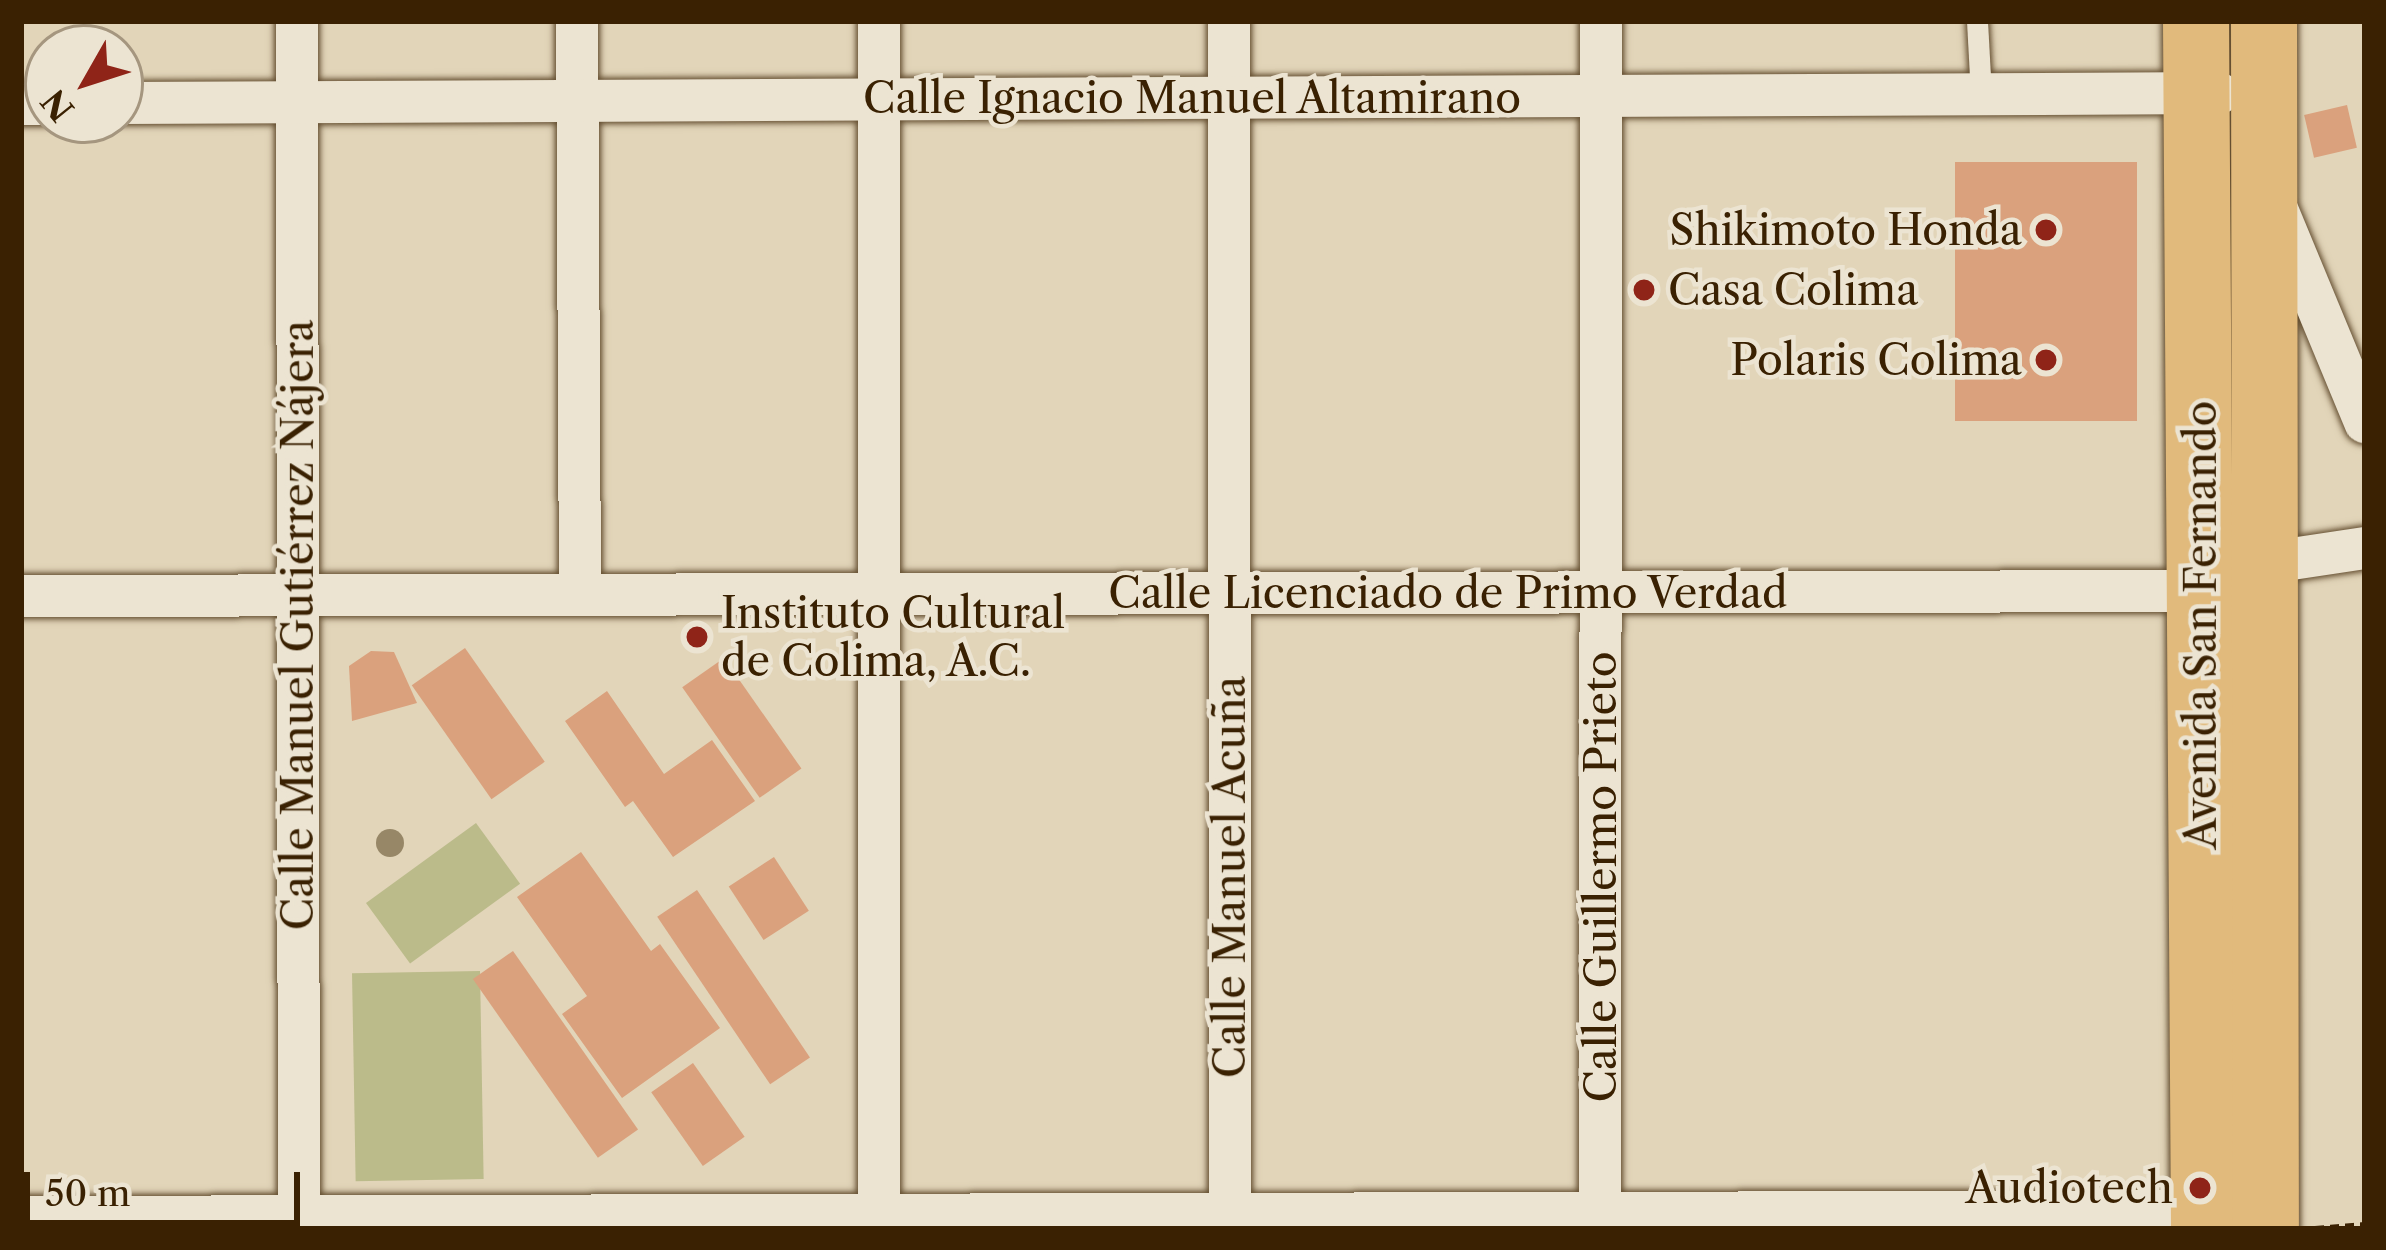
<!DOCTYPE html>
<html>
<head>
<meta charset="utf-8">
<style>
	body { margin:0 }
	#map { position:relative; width:2386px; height:1250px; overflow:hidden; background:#e2d5b9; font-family:"Libre Caslon Text",serif }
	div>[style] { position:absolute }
	.green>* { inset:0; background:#bbbb8a; transform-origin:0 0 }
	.building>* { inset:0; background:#daa17d; transform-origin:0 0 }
	.path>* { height:6px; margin-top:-3px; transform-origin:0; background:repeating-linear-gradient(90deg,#3a2102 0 9px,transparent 0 15px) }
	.roads { filter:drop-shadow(0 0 3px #644e30) drop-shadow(0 0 3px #644e30) }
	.service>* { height:21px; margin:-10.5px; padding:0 10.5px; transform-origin:10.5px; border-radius:10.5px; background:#ece4d2 }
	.minor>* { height:42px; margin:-21px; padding:0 21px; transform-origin:21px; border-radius:21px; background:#ece4d2 }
	.secondary>* { height:60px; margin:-30px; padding:0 30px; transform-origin:30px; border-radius:30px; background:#ece4d2 }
	.primary>* { height:66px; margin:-33px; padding:0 33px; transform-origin:33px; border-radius:33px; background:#e1ba7c }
	.trees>* { width:28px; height:28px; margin:-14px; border-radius:50%; background:#978767 }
	.dots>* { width:33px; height:33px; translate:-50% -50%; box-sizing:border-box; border:6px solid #ece4d2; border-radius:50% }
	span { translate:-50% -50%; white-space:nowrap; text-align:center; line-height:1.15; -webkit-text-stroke:9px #ece4d2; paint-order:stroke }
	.street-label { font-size:42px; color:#3a2102 }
	.poi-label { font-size:42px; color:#3a2102 }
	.right { translate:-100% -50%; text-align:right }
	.left { translate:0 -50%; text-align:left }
	.frame { position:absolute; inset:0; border:24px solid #3a2102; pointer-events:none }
	.north { position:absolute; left:24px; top:24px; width:120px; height:120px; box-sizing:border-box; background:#ece4d2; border:3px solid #a5967f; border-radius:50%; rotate:231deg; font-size:33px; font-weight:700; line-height:48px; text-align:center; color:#3a2102 }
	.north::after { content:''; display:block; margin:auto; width:42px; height:54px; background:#8f2418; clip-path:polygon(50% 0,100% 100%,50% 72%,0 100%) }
	.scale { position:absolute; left:24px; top:1172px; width:276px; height:54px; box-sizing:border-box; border:6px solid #3a2102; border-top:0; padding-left:15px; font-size:36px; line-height:42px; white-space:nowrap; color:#3a2102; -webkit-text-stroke:9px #ece4d2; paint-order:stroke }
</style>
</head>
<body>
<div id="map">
	<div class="green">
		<div style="left:476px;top:823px;width:75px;height:136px;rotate:54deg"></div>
		<div style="left:480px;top:971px;width:208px;height:128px;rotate:89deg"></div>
	</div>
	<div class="building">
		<div style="left:2347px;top:105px;width:44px;height:44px;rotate:77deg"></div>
		<div style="left:2137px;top:162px;width:259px;height:182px;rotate:90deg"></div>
		<div style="left:465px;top:648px;width:139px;height:65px;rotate:55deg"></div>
		<div style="clip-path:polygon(371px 651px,394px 652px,417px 703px,352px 721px,349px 666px)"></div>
		<div style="left:724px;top:658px;width:135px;height:51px;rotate:55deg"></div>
		<div style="clip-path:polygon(607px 691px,664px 774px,712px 740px,755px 801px,673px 857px,633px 801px,625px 807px,565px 721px)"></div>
		<div style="clip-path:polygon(581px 852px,651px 951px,660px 944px,720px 1028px,622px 1098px,562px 1014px,587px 996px,517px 897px)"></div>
		<div style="left:774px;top:857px;width:64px;height:54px;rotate:57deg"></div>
		<div style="left:697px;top:890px;width:202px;height:48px;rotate:56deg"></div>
		<div style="left:513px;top:951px;width:218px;height:49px;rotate:55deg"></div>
		<div style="left:693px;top:1063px;width:90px;height:51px;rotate:55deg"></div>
	</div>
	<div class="path">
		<div style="left:2315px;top:1229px;width:50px;rotate:-4.6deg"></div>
	</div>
	<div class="roads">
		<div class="service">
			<div style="left:1977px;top:21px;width:73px;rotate:86.9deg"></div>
		</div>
		<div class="minor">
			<div style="left:297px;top:21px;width:1208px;rotate:89.91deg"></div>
			<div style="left:577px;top:21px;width:574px;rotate:89.7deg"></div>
			<div style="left:879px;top:21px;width:1208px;rotate:90deg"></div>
			<div style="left:1229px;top:21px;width:1208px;rotate:89.95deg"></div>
			<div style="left:120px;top:103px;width:2099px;rotate:-0.27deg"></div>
			<div style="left:21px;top:104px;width:27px"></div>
			<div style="left:2276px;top:207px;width:233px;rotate:67.5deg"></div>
			<div style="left:21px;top:596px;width:2179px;rotate:-0.13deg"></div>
			<div style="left:2200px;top:591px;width:71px;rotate:-23.3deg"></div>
			<div style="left:2265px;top:563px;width:101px;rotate:-8.5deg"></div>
			<div style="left:1600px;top:1229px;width:1208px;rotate:-89.95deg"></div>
		</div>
		<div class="secondary">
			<div style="left:21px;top:1226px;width:2232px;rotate:-0.15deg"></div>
		</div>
		<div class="primary">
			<div style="left:2196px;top:21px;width:1208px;rotate:89.62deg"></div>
			<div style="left:2264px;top:21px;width:1208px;rotate:89.91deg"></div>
		</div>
	</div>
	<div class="trees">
		<div style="left:390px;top:843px"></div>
	</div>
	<div class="dots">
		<div style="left:2046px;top:230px;background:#8f2418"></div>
		<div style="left:1644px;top:290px;background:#8f2418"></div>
		<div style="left:2046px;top:360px;background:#8f2418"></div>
		<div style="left:697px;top:637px;background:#8f2418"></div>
		<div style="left:2200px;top:1188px;background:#8f2418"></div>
	</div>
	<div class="street-label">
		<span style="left:1192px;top:98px">Calle Ignacio Manuel Altamirano</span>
		<span style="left:1448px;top:593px">Calle Licenciado de Primo Verdad</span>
		<span style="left:298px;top:625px;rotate:-90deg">Calle Manuel Gutiérrez Nájera</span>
		<span style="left:2201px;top:625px;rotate:-90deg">Avenida San Fernando</span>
		<span style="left:1230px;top:877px;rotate:-90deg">Calle Manuel Acuña</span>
		<span style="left:1601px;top:877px;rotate:-90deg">Calle Guillermo Prieto</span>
	</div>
	<div class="poi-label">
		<span class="right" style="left:2022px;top:230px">Shikimoto Honda</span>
		<span class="left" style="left:1668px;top:290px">Casa Colima</span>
		<span class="right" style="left:2022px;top:360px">Polaris Colima</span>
		<span class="left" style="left:721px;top:637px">Instituto Cultural<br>de Colima, A.C.</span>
		<span class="right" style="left:2173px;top:1188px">Audiotech</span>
	</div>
	<div class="frame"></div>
	<div class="north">N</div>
	<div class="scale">50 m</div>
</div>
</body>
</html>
